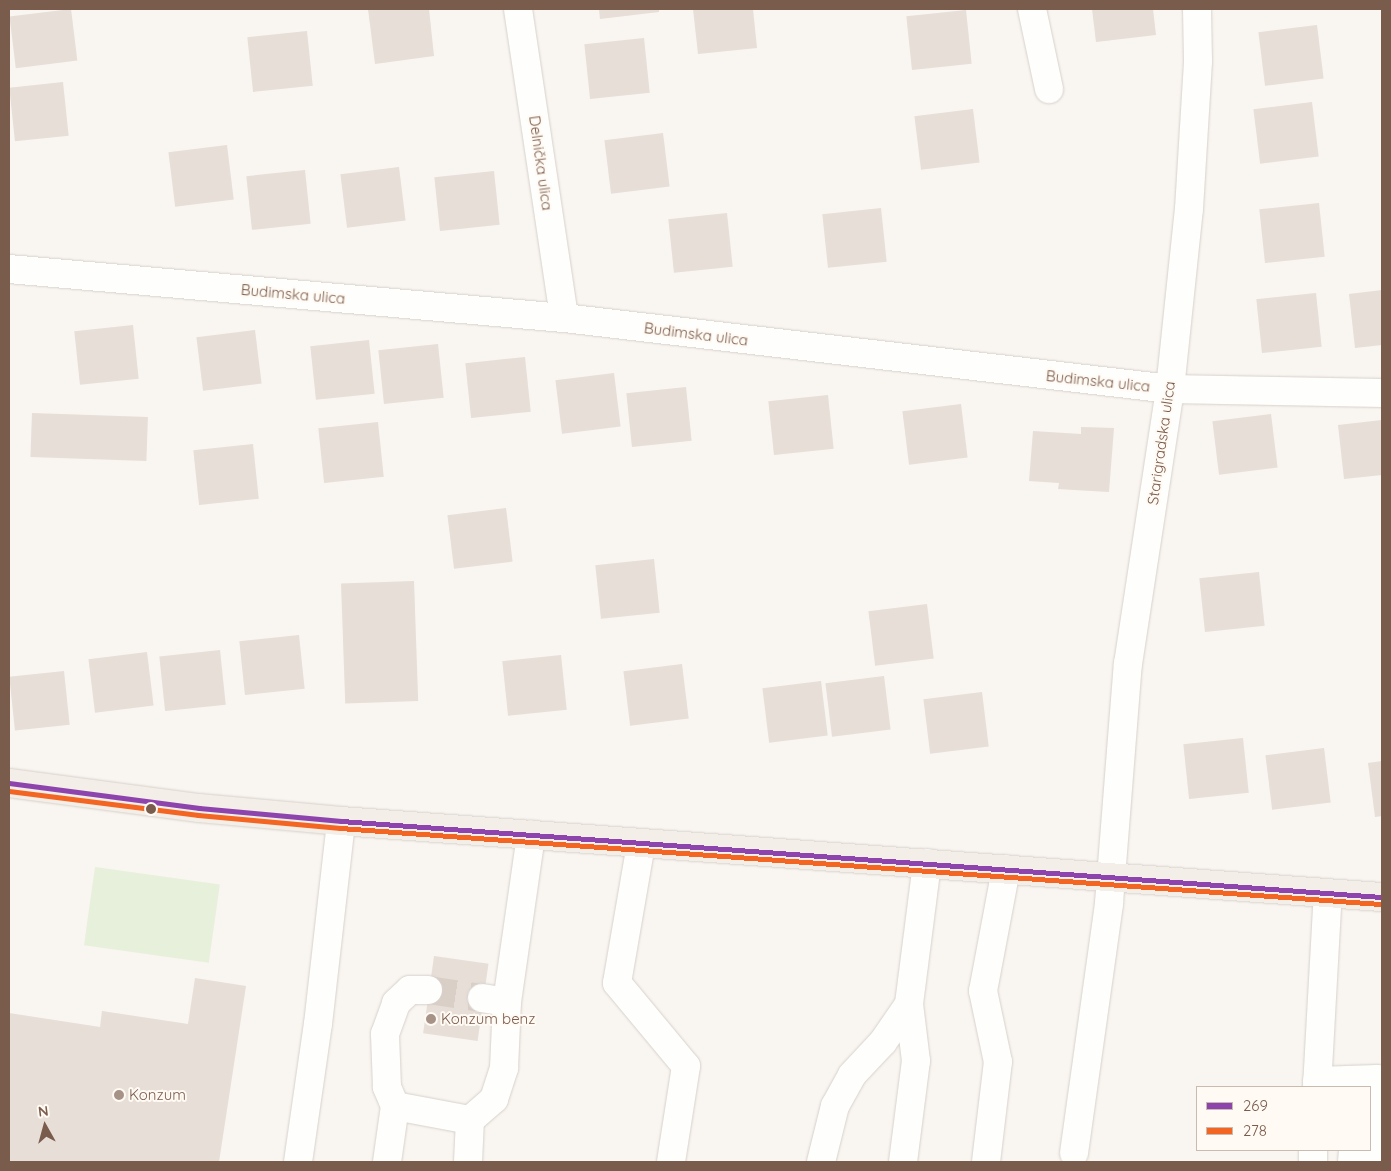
<!DOCTYPE html>
<html>
<head>
<meta charset="utf-8">
<style>
	body { margin:0 }
	#map { position:relative; width:1391px; height:1171px; overflow:hidden; background:#f9f5f0; font-family:Quicksand,sans-serif }
	div>[style] { position:absolute }
	.green>* { inset:0; background:#e7f0db; transform-origin:0 0 }
	.building>* { inset:0; background:#e6ded7; transform-origin:0 0 }
	.minor-tunnel>* { height:28px; margin-top:-14px; transform-origin:0; background:repeating-linear-gradient(90deg,#d9cfc7 0 28px,transparent 0 42px) }
	.roads { filter:drop-shadow(0 0 1px #d7d1cb) drop-shadow(0 0 1px #d7d1cb) }
	.minor>* { height:28px; margin:-14px; padding:0 14px; transform-origin:14px; border-radius:14px; background:#fefefd }
	.major>* { height:28px; margin:-14px; padding:0 14px; transform-origin:14px; border-radius:14px; background:#f3eee8 }
	.bus-1>* { height:5px; margin:-2.5px; padding:0 2.5px; transform-origin:2.5px; border-radius:2.5px; background:#8e44ad }
	.bus-2>* { height:5px; margin:-2.5px; padding:0 2.5px; transform-origin:2.5px; border-radius:2.5px; background:#f26522 }
	.dots>* { width:14px; height:14px; translate:-50% -50%; box-sizing:border-box; border:2px solid #fffaf3; border-radius:50% }
	span { translate:-50% -50%; white-space:nowrap; text-align:center; line-height:1.15; -webkit-text-stroke:4px #fffaf3; paint-order:stroke }
	.street-label { font-size:15px; color:#7a5c4d }
	.poi-label { font-size:15px; color:#7a5c4d }
	.left { translate:0 -50%; text-align:left }
	.frame { position:absolute; inset:0; border:10px solid #7a5c4d; pointer-events:none }
	.legend { position:absolute; left:1196px; top:1086px; width:175px; height:65px; box-sizing:border-box; background:#fffaf3; border:1px solid #cabbb1; margin:0; padding:6px 9px; list-style:none; font-size:15px; color:#7a5c4d }
	.legend li { display:flex; align-items:center; gap:10px; height:25px }
	.legend b { width:25px; border:1px solid #cabbb1 }
	.north { position:absolute; left:20px; top:1101px; width:50px; height:50px; -webkit-text-stroke:4px #fffaf3; paint-order:stroke; rotate:353deg; font-size:14px; font-weight:700; line-height:20px; text-align:center; color:#7a5c4d }
	.north::after { content:''; display:block; margin:auto; width:18px; height:22px; background:#7a5c4d; clip-path:polygon(50% 0,100% 100%,50% 72%,0 100%) }
</style>
</head>
<body>
<div id="map">
	<div class="green">
		<div style="left:95px;top:867px;width:126px;height:79px;rotate:8deg"></div>
	</div>
	<div class="building">
		<div style="left:71px;top:9px;width:52px;height:62px;rotate:83deg"></div>
		<div style="clip-path:polygon(368px 9px,429px 9px,434px 56px,375px 64px)"></div>
		<div style="clip-path:polygon(599px 9px,659px 9px,659px 12px,600px 19px)"></div>
		<div style="clip-path:polygon(693px 9px,753px 9px,757px 48px,698px 54px)"></div>
		<div style="clip-path:polygon(1092px 9px,1153px 9px,1156px 35px,1096px 42px)"></div>
		<div style="left:966px;top:10px;width:54px;height:60px;rotate:84deg"></div>
		<div style="left:1317px;top:25px;width:54px;height:59px;rotate:83deg"></div>
		<div style="left:307px;top:31px;width:55px;height:60px;rotate:84deg"></div>
		<div style="left:644px;top:38px;width:55px;height:60px;rotate:84deg"></div>
		<div style="left:63px;top:82px;width:54px;height:54px;rotate:84deg"></div>
		<div style="left:1312px;top:102px;width:55px;height:59px;rotate:83deg"></div>
		<div style="left:973px;top:109px;width:54px;height:59px;rotate:83deg"></div>
		<div style="left:663px;top:133px;width:54px;height:59px;rotate:83deg"></div>
		<div style="left:227px;top:145px;width:55px;height:59px;rotate:83deg"></div>
		<div style="left:399px;top:167px;width:54px;height:59px;rotate:83deg"></div>
		<div style="left:305px;top:170px;width:54px;height:59px;rotate:84deg"></div>
		<div style="left:494px;top:171px;width:54px;height:60px;rotate:84deg"></div>
		<div style="left:1319px;top:203px;width:54px;height:60px;rotate:84deg"></div>
		<div style="left:881px;top:208px;width:54px;height:59px;rotate:84deg"></div>
		<div style="left:727px;top:213px;width:54px;height:59px;rotate:84deg"></div>
		<div style="clip-path:polygon(1382px 290px,1382px 345px,1355px 348px,1349px 294px)"></div>
		<div style="left:1316px;top:293px;width:54px;height:60px;rotate:84deg"></div>
		<div style="left:133px;top:325px;width:54px;height:59px;rotate:84deg"></div>
		<div style="left:255px;top:330px;width:54px;height:59px;rotate:83deg"></div>
		<div style="left:369px;top:340px;width:54px;height:59px;rotate:84deg"></div>
		<div style="left:438px;top:344px;width:54px;height:60px;rotate:84deg"></div>
		<div style="left:525px;top:357px;width:55px;height:60px;rotate:84deg"></div>
		<div style="left:614px;top:373px;width:54px;height:59px;rotate:83deg"></div>
		<div style="left:686px;top:387px;width:54px;height:60px;rotate:84deg"></div>
		<div style="left:828px;top:395px;width:54px;height:60px;rotate:84deg"></div>
		<div style="left:961px;top:404px;width:54px;height:59px;rotate:83deg"></div>
		<div style="left:32px;top:413px;width:116px;height:44px;rotate:2deg"></div>
		<div style="left:1271px;top:414px;width:54px;height:59px;rotate:83deg"></div>
		<div style="clip-path:polygon(1382px 420px,1382px 475px,1344px 479px,1338px 425px)"></div>
		<div style="left:378px;top:422px;width:55px;height:60px;rotate:84deg"></div>
		<div style="clip-path:polygon(1081px 427px,1114px 428px,1109px 492px,1058px 489px,1059px 483px,1029px 481px,1033px 431px,1081px 434px)"></div>
		<div style="left:253px;top:444px;width:55px;height:60px;rotate:84deg"></div>
		<div style="left:506px;top:508px;width:54px;height:59px;rotate:83deg"></div>
		<div style="left:654px;top:559px;width:54px;height:59px;rotate:84deg"></div>
		<div style="left:1259px;top:572px;width:54px;height:60px;rotate:84deg"></div>
		<div style="left:414px;top:581px;width:120px;height:73px;rotate:88deg"></div>
		<div style="left:927px;top:604px;width:55px;height:59px;rotate:83deg"></div>
		<div style="left:299px;top:635px;width:54px;height:60px;rotate:84deg"></div>
		<div style="left:220px;top:650px;width:55px;height:61px;rotate:84deg"></div>
		<div style="left:147px;top:652px;width:54px;height:59px;rotate:83deg"></div>
		<div style="left:561px;top:655px;width:55px;height:59px;rotate:84deg"></div>
		<div style="left:682px;top:664px;width:55px;height:59px;rotate:83deg"></div>
		<div style="left:64px;top:671px;width:54px;height:55px;rotate:84deg"></div>
		<div style="left:884px;top:676px;width:54px;height:59px;rotate:83deg"></div>
		<div style="left:821px;top:681px;width:55px;height:59px;rotate:83deg"></div>
		<div style="left:982px;top:692px;width:55px;height:59px;rotate:83deg"></div>
		<div style="left:1243px;top:738px;width:55px;height:60px;rotate:84deg"></div>
		<div style="left:1324px;top:748px;width:55px;height:59px;rotate:83deg"></div>
		<div style="clip-path:polygon(1382px 761px,1382px 816px,1375px 817px,1368px 763px)"></div>
		<div style="left:434px;top:956px;width:55px;height:78px;rotate:8deg"></div>
		<div style="clip-path:polygon(195px 978px,246px 986px,219px 1162px,9px 1162px,9px 1013px,100px 1027px,102px 1011px,188px 1024px)"></div>
	</div>
	<div class="minor-tunnel">
		<div style="left:428px;top:990px;width:55px;rotate:8.4deg"></div>
	</div>
	<div class="roads">
		<div class="minor">
			<div style="left:518px;top:9px;width:312px;rotate:81.5deg"></div>
			<div style="left:1032px;top:9px;width:82px;rotate:78deg"></div>
			<div style="left:9px;top:269px;width:557px;rotate:5.05deg"></div>
			<div style="left:564px;top:318px;width:610px;rotate:6.68deg"></div>
			<div style="left:1170px;top:389px;width:212px;rotate:1.1deg"></div>
			<div style="left:641px;top:844px;width:141px;rotate:99.8deg"></div>
			<div style="left:617px;top:983px;width:108px;rotate:50.3deg"></div>
			<div style="left:686px;top:1066px;width:97px;rotate:98.9deg"></div>
			<div style="left:482px;top:998px;width:25px;rotate:9deg"></div>
			<div style="left:1317px;top:1081px;width:60px;rotate:-1.9deg"></div>
			<div style="left:1377px;top:1079px;width:83px;rotate:90deg"></div>
			<div style="left:1317px;top:1087px;width:194px;rotate:-86.8deg"></div>
			<div style="left:395px;top:1106px;width:76px;rotate:10.6deg"></div>
			<div style="left:470px;top:1120px;width:32px;rotate:-41deg"></div>
			<div style="left:494px;top:1099px;width:33px;rotate:-72deg"></div>
			<div style="left:504px;top:1068px;width:66px;rotate:-87.4deg"></div>
			<div style="left:507px;top:1002px;width:169px;rotate:-81.8deg"></div>
			<div style="left:1074px;top:1153px;width:252px;rotate:-82deg"></div>
			<div style="left:1109px;top:903px;width:240px;rotate:-85.5deg"></div>
			<div style="left:1128px;top:664px;width:278px;rotate:-81.3deg"></div>
			<div style="left:1170px;top:389px;width:181px;rotate:-84deg"></div>
			<div style="left:1189px;top:209px;width:148px;rotate:-86.5deg"></div>
			<div style="left:1198px;top:61px;width:52px;rotate:-91.1deg"></div>
			<div style="left:298px;top:1162px;width:139px;rotate:-81.8deg"></div>
			<div style="left:318px;top:1024px;width:204px;rotate:-83.5deg"></div>
			<div style="left:387px;top:1162px;width:57px;rotate:-81.9deg"></div>
			<div style="left:395px;top:1106px;width:21px;rotate:-113deg"></div>
			<div style="left:387px;top:1087px;width:53px;rotate:-92.2deg"></div>
			<div style="left:385px;top:1034px;width:33px;rotate:-70deg"></div>
			<div style="left:396px;top:1003px;width:19px;rotate:-43deg"></div>
			<div style="left:410px;top:990px;width:18px"></div>
			<div style="left:468px;top:1162px;width:42px;rotate:-87.3deg"></div>
			<div style="left:821px;top:1162px;width:58px;rotate:-76deg"></div>
			<div style="left:835px;top:1106px;width:35px;rotate:-61deg"></div>
			<div style="left:852px;top:1075px;width:45px;rotate:-46.8deg"></div>
			<div style="left:883px;top:1042px;width:46px;rotate:-55.6deg"></div>
			<div style="left:903px;top:1162px;width:102px;rotate:-82.7deg"></div>
			<div style="left:916px;top:1061px;width:57px;rotate:-97deg"></div>
			<div style="left:909px;top:1004px;width:142px;rotate:-82.7deg"></div>
			<div style="left:986px;top:1162px;width:101px;rotate:-83.2deg"></div>
			<div style="left:998px;top:1062px;width:73px;rotate:-101.9deg"></div>
			<div style="left:983px;top:991px;width:124px;rotate:-79.3deg"></div>
			<div style="left:1313px;top:1162px;width:12px;rotate:-90deg"></div>
			<div style="left:1352px;top:1162px;width:12px;rotate:-85deg"></div>
		</div>
		<div class="major">
			<div style="left:9px;top:783px;width:192px;rotate:7.5deg"></div>
			<div style="left:199px;top:808px;width:143px;rotate:5.2deg"></div>
			<div style="left:341px;top:821px;width:1044px;rotate:4.18deg"></div>
		</div>
	</div>
	<div class="bus-1">
		<div style="left:9px;top:783px;width:192px;rotate:7.5deg"></div>
		<div style="left:199px;top:808px;width:143px;rotate:5.2deg"></div>
		<div style="left:341px;top:821px;width:1044px;rotate:4.18deg"></div>
	</div>
	<div class="bus-2">
		<div style="left:9px;top:791px;width:191px;rotate:7.2deg"></div>
		<div style="left:198px;top:815px;width:143px;rotate:5.2deg"></div>
		<div style="left:340px;top:828px;width:1044px;rotate:4.18deg"></div>
	</div>
	<div class="dots">
		<div style="left:151px;top:809px;background:#7a5c4d"></div>
		<div style="left:431px;top:1019px;background:#a69286"></div>
		<div style="left:119px;top:1095px;background:#a69286"></div>
	</div>
	<div class="street-label">
		<span style="left:541px;top:163px;rotate:82deg">Delnička ulica</span>
		<span style="left:293px;top:294px;rotate:5deg">Budimska ulica</span>
		<span style="left:696px;top:334px;rotate:7deg">Budimska ulica</span>
		<span style="left:1098px;top:381px;rotate:6deg">Budimska ulica</span>
		<span style="left:1161px;top:443px;rotate:-82deg">Starigradska ulica</span>
	</div>
	<div class="poi-label">
		<span class="left" style="left:441px;top:1019px">Konzum benz</span>
		<span class="left" style="left:129px;top:1095px">Konzum</span>
	</div>
	<div class="frame"></div>
	<ul class="legend">
	<li><b style="height:6px;background:#8e44ad"></b>269</li>
	<li><b style="height:6px;background:#f26522"></b>278</li>
	</ul>
	<div class="north">N</div>
</div>
</body>
</html>
